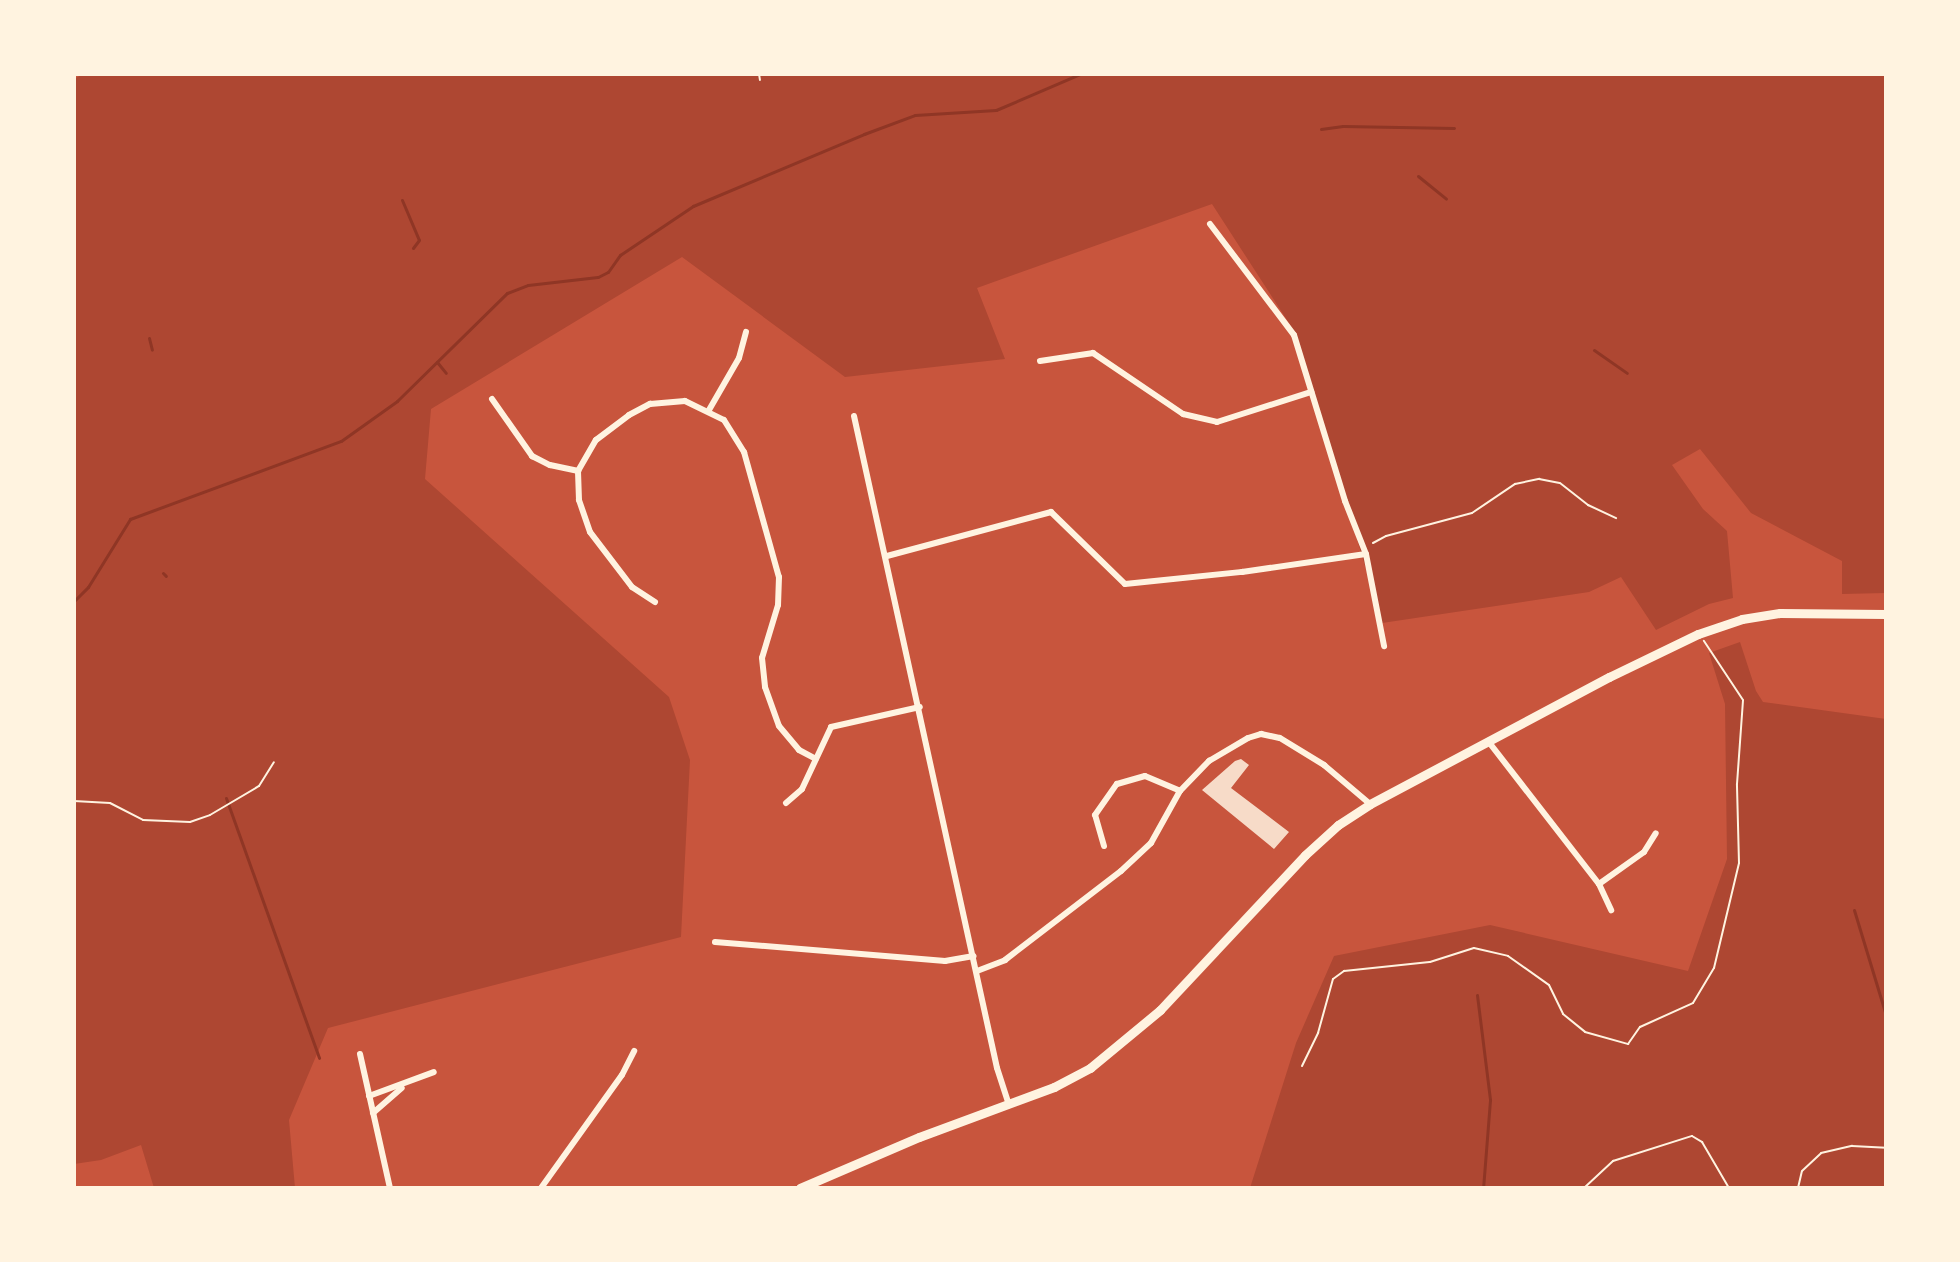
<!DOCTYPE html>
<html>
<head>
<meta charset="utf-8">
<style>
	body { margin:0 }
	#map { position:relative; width:1960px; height:1262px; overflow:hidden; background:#c8553d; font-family:Bitter,serif }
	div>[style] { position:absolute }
	.green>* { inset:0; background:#ae4732 }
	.stream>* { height:3px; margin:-1.5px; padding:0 1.5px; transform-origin:1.5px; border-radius:1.5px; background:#8f3625 }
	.building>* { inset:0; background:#f7dbc8 }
	.path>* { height:2px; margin:-1px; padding:0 1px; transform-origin:1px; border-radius:1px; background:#fff3e0 }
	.minor>* { height:6px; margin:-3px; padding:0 3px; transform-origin:3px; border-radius:3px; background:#fff3e0 }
	.primary>* { height:9px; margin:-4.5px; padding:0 4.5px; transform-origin:4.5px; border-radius:4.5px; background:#fff3e0 }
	span { translate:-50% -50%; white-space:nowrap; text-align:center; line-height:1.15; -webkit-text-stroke:6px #fff3e0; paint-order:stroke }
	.frame { position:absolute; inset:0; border:76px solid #fff3e0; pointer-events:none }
</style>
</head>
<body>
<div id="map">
	<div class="green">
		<div style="clip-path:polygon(83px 74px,1886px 74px,1886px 593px,1842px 594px,1842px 561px,1751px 513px,1700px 449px,1672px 465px,1703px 509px,1727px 531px,1733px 598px,1709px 604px,1656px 630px,1621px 577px,1589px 592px,1382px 623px,1296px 334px,1212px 204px,977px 288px,1005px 359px,845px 377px,682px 257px,431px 409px,425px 479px,669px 697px,690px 760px,681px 937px,328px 1028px,289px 1120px,295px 1188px,154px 1188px,141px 1145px,101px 1160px,74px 1164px,74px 79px)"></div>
		<div style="clip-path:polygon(1740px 642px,1756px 691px,1763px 702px,1886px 719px,1886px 1188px,1250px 1188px,1296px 1043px,1334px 956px,1490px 925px,1688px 971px,1727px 859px,1725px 704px,1709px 653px)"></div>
	</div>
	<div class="stream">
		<div style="left:1321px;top:129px;width:22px;rotate:-8deg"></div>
		<div style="left:1343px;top:126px;width:111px;rotate:1deg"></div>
		<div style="left:1418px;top:176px;width:36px;rotate:39deg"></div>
		<div style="left:402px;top:200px;width:43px;rotate:67deg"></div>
		<div style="left:419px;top:240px;width:10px;rotate:127deg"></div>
		<div style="left:149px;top:338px;width:12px;rotate:76deg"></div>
		<div style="left:1594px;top:350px;width:40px;rotate:34.9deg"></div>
		<div style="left:437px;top:362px;width:14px;rotate:51deg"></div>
		<div style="left:163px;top:573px;width:4px;rotate:45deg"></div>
		<div style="left:74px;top:601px;width:20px;rotate:-45deg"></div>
		<div style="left:88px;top:587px;width:80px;rotate:-58.3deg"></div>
		<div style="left:130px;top:519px;width:225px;rotate:-20.3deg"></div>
		<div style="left:341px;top:441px;width:69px;rotate:-35.5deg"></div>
		<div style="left:397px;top:401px;width:154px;rotate:-44.5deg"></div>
		<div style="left:507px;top:293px;width:22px;rotate:-21deg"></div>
		<div style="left:528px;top:285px;width:70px;rotate:-6.5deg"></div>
		<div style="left:598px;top:277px;width:11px;rotate:-27deg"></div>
		<div style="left:608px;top:272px;width:21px;rotate:-55deg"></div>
		<div style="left:620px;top:255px;width:88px;rotate:-33.9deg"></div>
		<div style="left:693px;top:206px;width:186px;rotate:-22.8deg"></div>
		<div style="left:864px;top:134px;width:54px;rotate:-20.4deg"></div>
		<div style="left:915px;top:115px;width:81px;rotate:-3.5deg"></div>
		<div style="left:996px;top:110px;width:91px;rotate:-23.2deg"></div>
		<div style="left:226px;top:798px;width:276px;rotate:70.3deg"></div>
		<div style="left:1854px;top:910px;width:110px;rotate:73.1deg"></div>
		<div style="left:1477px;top:995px;width:106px;rotate:82.9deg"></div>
		<div style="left:1490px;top:1100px;width:88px;rotate:94.5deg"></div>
	</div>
	<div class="building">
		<div style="clip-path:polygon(1241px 759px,1249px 765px,1231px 788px,1289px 832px,1274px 849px,1202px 790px,1235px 761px)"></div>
	</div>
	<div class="path">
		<div style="left:759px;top:74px;width:6px;rotate:81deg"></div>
		<div style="left:1563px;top:74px;width:12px"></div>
		<div style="left:1373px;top:543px;width:15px;rotate:-28deg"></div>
		<div style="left:1386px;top:536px;width:89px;rotate:-15deg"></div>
		<div style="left:1472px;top:513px;width:52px;rotate:-34deg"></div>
		<div style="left:1515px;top:484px;width:25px;rotate:-12deg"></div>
		<div style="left:1539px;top:479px;width:21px;rotate:11deg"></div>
		<div style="left:1560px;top:483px;width:36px;rotate:38deg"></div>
		<div style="left:1588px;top:505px;width:31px;rotate:25deg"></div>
		<div style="left:74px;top:801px;width:36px;rotate:3deg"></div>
		<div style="left:110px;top:803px;width:37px;rotate:27deg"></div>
		<div style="left:143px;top:820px;width:47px;rotate:2.4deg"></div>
		<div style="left:190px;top:822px;width:21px;rotate:-19deg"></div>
		<div style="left:210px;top:815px;width:57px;rotate:-30.6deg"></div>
		<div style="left:259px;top:786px;width:28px;rotate:-58deg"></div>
		<div style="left:1302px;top:1066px;width:37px;rotate:-64deg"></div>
		<div style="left:1318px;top:1033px;width:56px;rotate:-74.5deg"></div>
		<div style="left:1333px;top:979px;width:14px;rotate:-36deg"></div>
		<div style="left:1344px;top:971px;width:86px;rotate:-6deg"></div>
		<div style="left:1430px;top:962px;width:46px;rotate:-17.7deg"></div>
		<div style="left:1474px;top:948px;width:35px;rotate:13deg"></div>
		<div style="left:1508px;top:956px;width:50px;rotate:35.3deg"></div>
		<div style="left:1549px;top:985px;width:32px;rotate:64deg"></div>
		<div style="left:1563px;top:1014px;width:28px;rotate:39deg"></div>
		<div style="left:1585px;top:1032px;width:45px;rotate:15.6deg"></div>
		<div style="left:1628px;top:1044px;width:21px;rotate:-55deg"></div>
		<div style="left:1640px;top:1027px;width:58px;rotate:-24.4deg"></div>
		<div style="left:1693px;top:1003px;width:41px;rotate:-59deg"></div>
		<div style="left:1714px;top:968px;width:108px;rotate:-76.6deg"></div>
		<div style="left:1739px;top:863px;width:79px;rotate:-91.5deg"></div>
		<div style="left:1737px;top:784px;width:84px;rotate:-85.9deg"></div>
		<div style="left:1743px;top:700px;width:71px;rotate:-123.5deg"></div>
		<div style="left:1584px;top:1188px;width:40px;rotate:-43deg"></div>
		<div style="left:1613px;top:1161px;width:83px;rotate:-17.6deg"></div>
		<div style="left:1692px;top:1136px;width:12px;rotate:31deg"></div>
		<div style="left:1702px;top:1142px;width:53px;rotate:59.6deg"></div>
		<div style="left:1798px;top:1188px;width:17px;rotate:-77deg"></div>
		<div style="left:1802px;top:1171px;width:26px;rotate:-43deg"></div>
		<div style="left:1821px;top:1153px;width:32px;rotate:-13deg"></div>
		<div style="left:1852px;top:1146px;width:34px;rotate:3deg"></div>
	</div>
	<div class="minor">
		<div style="left:1210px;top:224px;width:139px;rotate:52.9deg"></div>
		<div style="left:1294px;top:335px;width:174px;rotate:72.9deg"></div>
		<div style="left:1345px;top:501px;width:57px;rotate:68.4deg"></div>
		<div style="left:1366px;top:554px;width:94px;rotate:78.9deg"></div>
		<div style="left:1040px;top:361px;width:54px;rotate:-8.6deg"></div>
		<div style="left:1093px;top:353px;width:109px;rotate:34.1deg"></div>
		<div style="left:1183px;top:414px;width:35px;rotate:13deg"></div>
		<div style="left:1217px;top:422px;width:99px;rotate:-17.7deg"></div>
		<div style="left:492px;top:399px;width:70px;rotate:54.9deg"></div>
		<div style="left:532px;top:456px;width:20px;rotate:27deg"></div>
		<div style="left:550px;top:465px;width:29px;rotate:12deg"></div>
		<div style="left:709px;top:410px;width:60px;rotate:-60deg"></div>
		<div style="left:739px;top:358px;width:27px;rotate:-75deg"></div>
		<div style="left:854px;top:416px;width:667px;rotate:77.63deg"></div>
		<div style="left:997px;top:1068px;width:39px;rotate:72deg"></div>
		<div style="left:887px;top:556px;width:170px;rotate:-15deg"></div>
		<div style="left:1051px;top:512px;width:103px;rotate:44.2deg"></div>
		<div style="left:1125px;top:584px;width:118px;rotate:-5.9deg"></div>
		<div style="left:1242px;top:572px;width:125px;rotate:-8.3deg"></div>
		<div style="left:655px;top:602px;width:27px;rotate:-147deg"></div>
		<div style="left:632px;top:587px;width:69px;rotate:-127.4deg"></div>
		<div style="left:590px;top:532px;width:34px;rotate:-109deg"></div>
		<div style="left:579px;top:500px;width:29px;rotate:-92deg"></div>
		<div style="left:578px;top:471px;width:36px;rotate:-60deg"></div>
		<div style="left:596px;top:440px;width:41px;rotate:-37.1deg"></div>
		<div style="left:629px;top:415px;width:24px;rotate:-28deg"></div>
		<div style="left:650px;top:404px;width:35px;rotate:-5deg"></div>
		<div style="left:685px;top:401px;width:43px;rotate:26deg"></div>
		<div style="left:724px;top:420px;width:38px;rotate:58deg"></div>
		<div style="left:744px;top:452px;width:130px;rotate:74.4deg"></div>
		<div style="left:779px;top:577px;width:28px;rotate:92deg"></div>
		<div style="left:778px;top:605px;width:55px;rotate:106.8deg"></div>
		<div style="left:762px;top:658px;width:29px;rotate:84deg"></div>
		<div style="left:765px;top:687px;width:41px;rotate:70.3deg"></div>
		<div style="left:779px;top:726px;width:31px;rotate:50deg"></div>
		<div style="left:799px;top:750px;width:19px;rotate:28deg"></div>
		<div style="left:1488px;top:741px;width:181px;rotate:52.2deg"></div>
		<div style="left:1599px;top:884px;width:55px;rotate:-35.4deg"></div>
		<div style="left:1644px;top:852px;width:22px;rotate:-58deg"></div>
		<div style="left:786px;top:803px;width:21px;rotate:-41deg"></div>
		<div style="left:802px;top:789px;width:68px;rotate:-64.9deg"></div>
		<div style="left:831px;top:727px;width:91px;rotate:-12.7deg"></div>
		<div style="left:1104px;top:846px;width:32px;rotate:-106deg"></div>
		<div style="left:1095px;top:815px;width:38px;rotate:-55deg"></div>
		<div style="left:1117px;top:784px;width:29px;rotate:-16deg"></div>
		<div style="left:1145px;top:776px;width:38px;rotate:23deg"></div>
		<div style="left:1599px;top:884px;width:29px;rotate:65deg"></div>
		<div style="left:715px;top:942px;width:231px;rotate:4.7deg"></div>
		<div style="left:945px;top:961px;width:29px;rotate:-10deg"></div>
		<div style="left:977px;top:971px;width:30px;rotate:-21deg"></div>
		<div style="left:1005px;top:960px;width:146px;rotate:-37.5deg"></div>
		<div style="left:1121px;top:871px;width:41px;rotate:-43deg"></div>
		<div style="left:1151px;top:843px;width:60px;rotate:-60.9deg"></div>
		<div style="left:1180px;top:791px;width:42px;rotate:-46deg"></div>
		<div style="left:1209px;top:761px;width:45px;rotate:-30.5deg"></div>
		<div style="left:1248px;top:738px;width:14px;rotate:-17deg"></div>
		<div style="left:1261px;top:734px;width:19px;rotate:12deg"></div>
		<div style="left:1280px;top:738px;width:52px;rotate:31.5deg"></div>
		<div style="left:1324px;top:765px;width:60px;rotate:40.3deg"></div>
		<div style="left:360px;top:1054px;width:137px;rotate:77.4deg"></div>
		<div style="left:369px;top:1096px;width:69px;rotate:-20.3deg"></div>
		<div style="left:373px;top:1113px;width:38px;rotate:-41deg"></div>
		<div style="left:541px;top:1188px;width:139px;rotate:-54.4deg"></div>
		<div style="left:622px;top:1075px;width:27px;rotate:-63deg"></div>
	</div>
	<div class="primary">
		<div style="left:800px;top:1188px;width:129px;rotate:-23.2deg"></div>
		<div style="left:919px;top:1137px;width:144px;rotate:-20.3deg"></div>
		<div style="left:1054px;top:1087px;width:41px;rotate:-27.8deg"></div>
		<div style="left:1090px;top:1068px;width:91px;rotate:-39.6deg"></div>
		<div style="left:1160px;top:1010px;width:212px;rotate:-46.9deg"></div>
		<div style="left:1305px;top:855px;width:45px;rotate:-42.3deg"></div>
		<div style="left:1338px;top:825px;width:38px;rotate:-33deg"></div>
		<div style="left:1370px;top:804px;width:271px;rotate:-28deg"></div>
		<div style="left:1609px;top:677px;width:99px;rotate:-25.8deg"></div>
		<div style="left:1698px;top:634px;width:46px;rotate:-18.8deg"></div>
		<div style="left:1742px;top:619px;width:38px;rotate:-9deg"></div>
		<div style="left:1780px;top:613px;width:106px;rotate:0.5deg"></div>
	</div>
	<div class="frame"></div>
</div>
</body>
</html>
